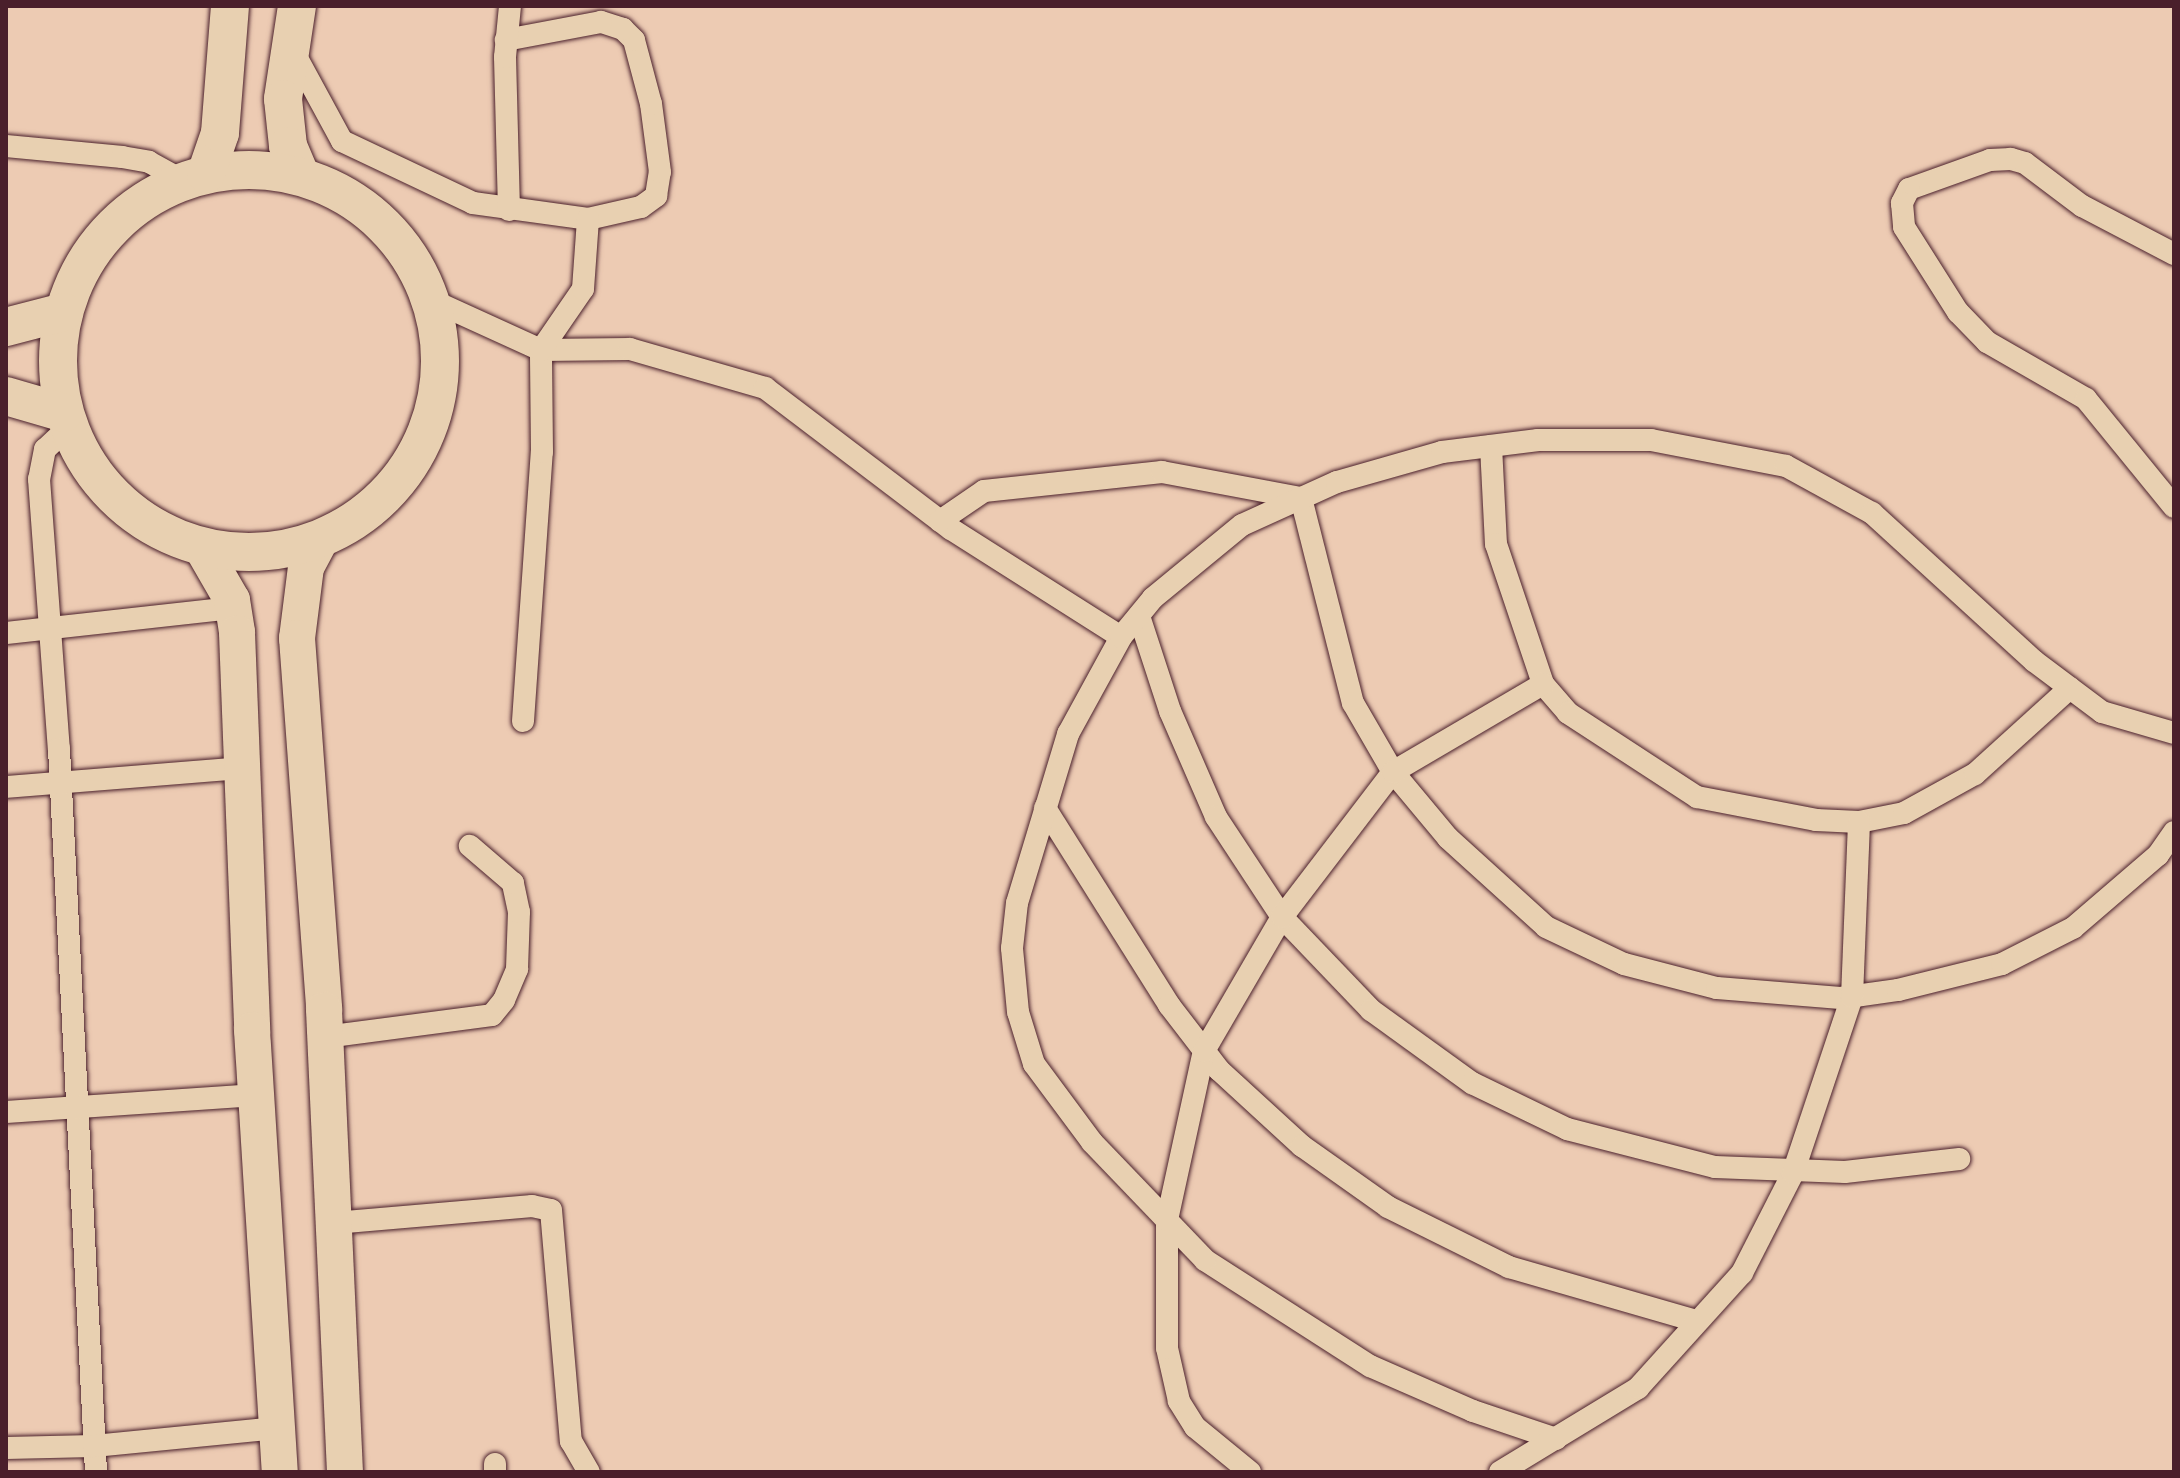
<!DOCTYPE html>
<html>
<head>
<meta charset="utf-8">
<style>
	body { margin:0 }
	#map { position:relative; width:2180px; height:1478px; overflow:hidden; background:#edcbb3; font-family:Delius,sans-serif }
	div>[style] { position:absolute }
	.roads { filter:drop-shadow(0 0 2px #4a1f2b) drop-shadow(0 0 2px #4a1f2b) }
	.minor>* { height:22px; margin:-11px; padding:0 11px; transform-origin:11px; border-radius:11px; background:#e8d0b1 }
	.primary>* { height:36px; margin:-18px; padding:0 18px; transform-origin:18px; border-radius:18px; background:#e8d0b1 }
	.trunk>* { height:38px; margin:-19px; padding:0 19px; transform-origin:19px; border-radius:19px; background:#e8d0b1 }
	.trunk>.ring { margin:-19px; padding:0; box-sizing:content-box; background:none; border:38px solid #e8d0b1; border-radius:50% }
	span { translate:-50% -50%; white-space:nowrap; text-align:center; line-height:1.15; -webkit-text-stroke:7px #e8d0b1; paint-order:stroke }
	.frame { position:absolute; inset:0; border:8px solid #4a1f2b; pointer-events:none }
</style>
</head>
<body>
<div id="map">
	<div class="roads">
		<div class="minor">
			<div style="left:292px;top:49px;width:105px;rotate:61.5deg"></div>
			<div style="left:342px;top:141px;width:145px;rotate:25.3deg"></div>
			<div style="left:473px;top:203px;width:116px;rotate:7.9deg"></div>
			<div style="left:588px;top:219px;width:54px;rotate:-12.8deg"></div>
			<div style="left:641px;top:207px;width:19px;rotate:-36deg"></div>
			<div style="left:656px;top:196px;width:24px;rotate:-81deg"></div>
			<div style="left:660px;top:172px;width:69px;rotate:-97.5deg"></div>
			<div style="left:651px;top:104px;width:66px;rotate:-104.9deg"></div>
			<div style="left:634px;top:40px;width:16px;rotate:-135deg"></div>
			<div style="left:623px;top:29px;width:23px;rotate:-162deg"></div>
			<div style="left:601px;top:22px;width:97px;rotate:169.3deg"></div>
			<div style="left:6px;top:146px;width:117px;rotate:5.4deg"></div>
			<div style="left:122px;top:157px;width:27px;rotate:10deg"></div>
			<div style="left:149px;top:162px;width:39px;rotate:29deg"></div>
			<div style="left:509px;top:210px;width:153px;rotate:-91.5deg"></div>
			<div style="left:505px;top:57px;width:51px;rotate:-84.4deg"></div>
			<div style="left:2174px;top:254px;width:104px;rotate:-152.4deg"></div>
			<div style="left:2082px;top:206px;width:71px;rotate:-143deg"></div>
			<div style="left:2025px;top:163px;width:15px;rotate:-164deg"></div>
			<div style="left:2011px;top:159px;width:21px;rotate:177deg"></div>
			<div style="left:1990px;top:160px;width:86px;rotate:160.3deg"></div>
			<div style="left:1909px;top:189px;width:16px;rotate:117deg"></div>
			<div style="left:1902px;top:203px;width:24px;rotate:85deg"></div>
			<div style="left:1904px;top:227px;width:101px;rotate:57.6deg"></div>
			<div style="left:1958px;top:312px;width:42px;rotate:46deg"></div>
			<div style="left:1987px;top:342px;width:114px;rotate:29.9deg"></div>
			<div style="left:2086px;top:399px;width:139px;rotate:50.8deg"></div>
			<div style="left:429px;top:299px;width:123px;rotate:24.5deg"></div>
			<div style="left:541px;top:350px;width:89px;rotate:-0.6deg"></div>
			<div style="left:630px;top:349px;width:141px;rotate:16.1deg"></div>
			<div style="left:765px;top:388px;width:233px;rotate:37.2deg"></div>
			<div style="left:951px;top:529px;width:201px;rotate:32.4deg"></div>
			<div style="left:70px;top:426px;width:34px;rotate:137deg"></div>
			<div style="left:45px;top:449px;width:31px;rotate:101deg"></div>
			<div style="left:39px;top:479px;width:271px;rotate:85.8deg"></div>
			<div style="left:59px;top:749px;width:724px;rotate:87.07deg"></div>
			<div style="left:1491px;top:446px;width:98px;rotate:87.1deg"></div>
			<div style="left:1496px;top:544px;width:148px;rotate:71.4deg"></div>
			<div style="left:1543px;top:684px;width:38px;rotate:49deg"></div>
			<div style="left:1568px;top:713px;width:154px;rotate:33.1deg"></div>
			<div style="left:1697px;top:797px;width:121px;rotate:10.9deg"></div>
			<div style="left:1816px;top:820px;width:43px;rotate:2.7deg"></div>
			<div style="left:1859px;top:822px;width:46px;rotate:-11.3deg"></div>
			<div style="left:1904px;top:813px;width:81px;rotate:-28.8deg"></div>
			<div style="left:1975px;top:774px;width:128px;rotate:-42.2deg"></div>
			<div style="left:940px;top:521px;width:53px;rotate:-34.3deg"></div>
			<div style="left:984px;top:491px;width:179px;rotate:-6.1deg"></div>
			<div style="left:1162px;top:472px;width:141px;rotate:10.6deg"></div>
			<div style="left:1301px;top:498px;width:211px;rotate:75.8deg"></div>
			<div style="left:1353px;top:703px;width:80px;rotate:59.9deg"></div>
			<div style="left:1393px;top:772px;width:86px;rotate:50.2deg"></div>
			<div style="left:1448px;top:838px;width:132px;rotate:42.2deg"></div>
			<div style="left:1546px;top:927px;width:86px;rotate:25.4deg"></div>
			<div style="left:1624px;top:964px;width:96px;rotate:14.5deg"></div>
			<div style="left:1717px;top:988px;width:124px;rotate:4.6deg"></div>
			<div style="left:1841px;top:998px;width:58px;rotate:-8deg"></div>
			<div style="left:1898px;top:990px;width:107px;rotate:-14deg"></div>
			<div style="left:2002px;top:964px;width:80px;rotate:-26.9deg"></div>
			<div style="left:2073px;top:928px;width:112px;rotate:-40.7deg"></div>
			<div style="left:2158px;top:855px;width:28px;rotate:-55deg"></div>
			<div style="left:1139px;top:616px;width:100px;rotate:71.9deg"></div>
			<div style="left:1170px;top:711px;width:116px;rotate:66.5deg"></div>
			<div style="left:1216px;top:817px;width:120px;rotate:56.6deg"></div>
			<div style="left:1282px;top:917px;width:129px;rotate:46.3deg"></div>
			<div style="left:1371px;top:1010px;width:125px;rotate:35.9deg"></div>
			<div style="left:1472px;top:1083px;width:106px;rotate:25.8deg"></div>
			<div style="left:1567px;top:1129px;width:153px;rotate:14.4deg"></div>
			<div style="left:1715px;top:1167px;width:130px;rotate:2.2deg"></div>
			<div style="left:1845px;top:1172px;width:115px;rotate:-6.5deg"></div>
			<div style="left:6px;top:633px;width:228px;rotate:-6.3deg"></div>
			<div style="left:523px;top:721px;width:270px;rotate:-86deg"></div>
			<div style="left:542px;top:452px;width:102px;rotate:-90.6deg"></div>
			<div style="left:541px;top:350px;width:74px;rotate:-55.5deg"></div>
			<div style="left:583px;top:289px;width:70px;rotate:-85.9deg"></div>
			<div style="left:6px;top:787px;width:237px;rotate:-4.6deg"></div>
			<div style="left:1045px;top:808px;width:233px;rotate:57.8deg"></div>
			<div style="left:1169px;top:1005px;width:82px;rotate:52.4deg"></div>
			<div style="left:1219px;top:1070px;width:113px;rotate:42.5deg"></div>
			<div style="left:1302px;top:1146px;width:105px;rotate:35.3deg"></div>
			<div style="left:1388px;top:1207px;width:135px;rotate:26.4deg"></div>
			<div style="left:1509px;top:1267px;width:195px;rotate:16.1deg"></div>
			<div style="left:325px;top:1037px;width:168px;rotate:-7.5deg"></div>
			<div style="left:492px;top:1015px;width:19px;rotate:-51deg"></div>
			<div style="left:504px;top:1000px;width:34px;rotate:-67deg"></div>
			<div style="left:517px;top:969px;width:57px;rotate:-88deg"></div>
			<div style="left:519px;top:912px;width:30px;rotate:-102deg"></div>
			<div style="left:513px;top:883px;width:57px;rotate:-139.3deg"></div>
			<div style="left:6px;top:1112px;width:251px;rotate:-3.9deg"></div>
			<div style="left:334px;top:1223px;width:199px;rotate:-4.9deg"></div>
			<div style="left:532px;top:1206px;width:19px;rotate:12deg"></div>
			<div style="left:551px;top:1210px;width:232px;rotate:85.1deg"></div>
			<div style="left:571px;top:1441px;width:36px;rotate:60deg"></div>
			<div style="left:1556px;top:1439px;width:88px;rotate:-161.4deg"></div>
			<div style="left:1473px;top:1411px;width:112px;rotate:-156.4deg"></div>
			<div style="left:1370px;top:1366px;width:196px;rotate:-147.3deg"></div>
			<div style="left:1205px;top:1260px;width:163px;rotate:-133.8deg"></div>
			<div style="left:1092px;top:1142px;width:97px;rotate:-126.6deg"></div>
			<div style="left:1034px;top:1064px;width:54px;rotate:-107.1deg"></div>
			<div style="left:1018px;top:1012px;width:64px;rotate:-95.4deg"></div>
			<div style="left:1012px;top:948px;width:45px;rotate:-83.7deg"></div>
			<div style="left:1017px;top:903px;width:177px;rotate:-73.2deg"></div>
			<div style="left:1068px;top:734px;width:111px;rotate:-61.3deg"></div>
			<div style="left:1121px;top:637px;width:50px;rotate:-50.6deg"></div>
			<div style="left:1153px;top:598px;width:115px;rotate:-39.4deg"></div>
			<div style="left:1242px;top:525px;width:104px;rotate:-24.4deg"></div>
			<div style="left:1337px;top:482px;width:109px;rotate:-15.9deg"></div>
			<div style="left:1442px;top:452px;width:97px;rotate:-7.1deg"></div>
			<div style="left:1538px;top:440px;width:113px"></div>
			<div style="left:1651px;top:440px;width:137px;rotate:10.9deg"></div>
			<div style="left:1786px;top:466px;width:98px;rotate:28.7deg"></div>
			<div style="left:1872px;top:513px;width:219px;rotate:42.4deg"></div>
			<div style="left:2034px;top:661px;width:85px;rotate:36.9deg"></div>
			<div style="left:2102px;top:712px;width:75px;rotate:16.3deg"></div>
			<div style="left:6px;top:1448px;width:88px;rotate:-1.3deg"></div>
			<div style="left:94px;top:1446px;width:184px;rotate:-5.6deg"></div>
			<div style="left:495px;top:1464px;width:8px;rotate:90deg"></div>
			<div style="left:1250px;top:1472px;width:71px;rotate:-140.7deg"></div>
			<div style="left:1195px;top:1427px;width:31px;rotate:-122deg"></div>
			<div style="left:1179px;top:1401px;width:54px;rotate:-102.8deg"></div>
			<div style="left:1167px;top:1348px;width:128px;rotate:-90deg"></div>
			<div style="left:1167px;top:1220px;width:173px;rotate:-77.7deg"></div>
			<div style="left:1204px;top:1051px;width:155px;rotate:-59.8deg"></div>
			<div style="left:1282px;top:917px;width:183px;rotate:-52.6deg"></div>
			<div style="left:1393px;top:772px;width:174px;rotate:-30.4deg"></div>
			<div style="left:1500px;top:1472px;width:162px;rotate:-31.3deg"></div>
			<div style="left:1638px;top:1388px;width:155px;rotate:-47.9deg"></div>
			<div style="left:1742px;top:1273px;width:112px;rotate:-63deg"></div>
			<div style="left:1793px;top:1173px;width:186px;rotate:-71.5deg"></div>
			<div style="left:1852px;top:997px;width:175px;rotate:-87.7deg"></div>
		</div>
		<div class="primary">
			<div style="left:321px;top:539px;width:32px;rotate:118deg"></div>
			<div style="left:306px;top:567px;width:72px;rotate:97.2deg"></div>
			<div style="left:297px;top:638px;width:373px;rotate:85.8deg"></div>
			<div style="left:324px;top:1010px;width:462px;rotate:87.4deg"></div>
			<div style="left:202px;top:548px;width:60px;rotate:60deg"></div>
			<div style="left:232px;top:600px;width:33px;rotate:81deg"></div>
			<div style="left:237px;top:633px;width:397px;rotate:87.8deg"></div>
			<div style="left:252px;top:1030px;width:443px;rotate:86.4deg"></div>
		</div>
		<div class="trunk">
			<div style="left:297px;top:6px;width:94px;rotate:98.6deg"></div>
			<div style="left:283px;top:99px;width:47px;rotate:83.9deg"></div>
			<div style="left:288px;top:146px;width:33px;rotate:67deg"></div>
			<div class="ring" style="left:58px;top:170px;width:344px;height:344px"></div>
			<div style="left:206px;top:174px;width:43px;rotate:-71.1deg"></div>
			<div style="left:220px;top:133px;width:127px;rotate:-85.5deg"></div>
			<div style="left:6px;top:327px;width:60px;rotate:-14.5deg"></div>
			<div style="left:6px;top:396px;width:60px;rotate:16.3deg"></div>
		</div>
	</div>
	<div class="frame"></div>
</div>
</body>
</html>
